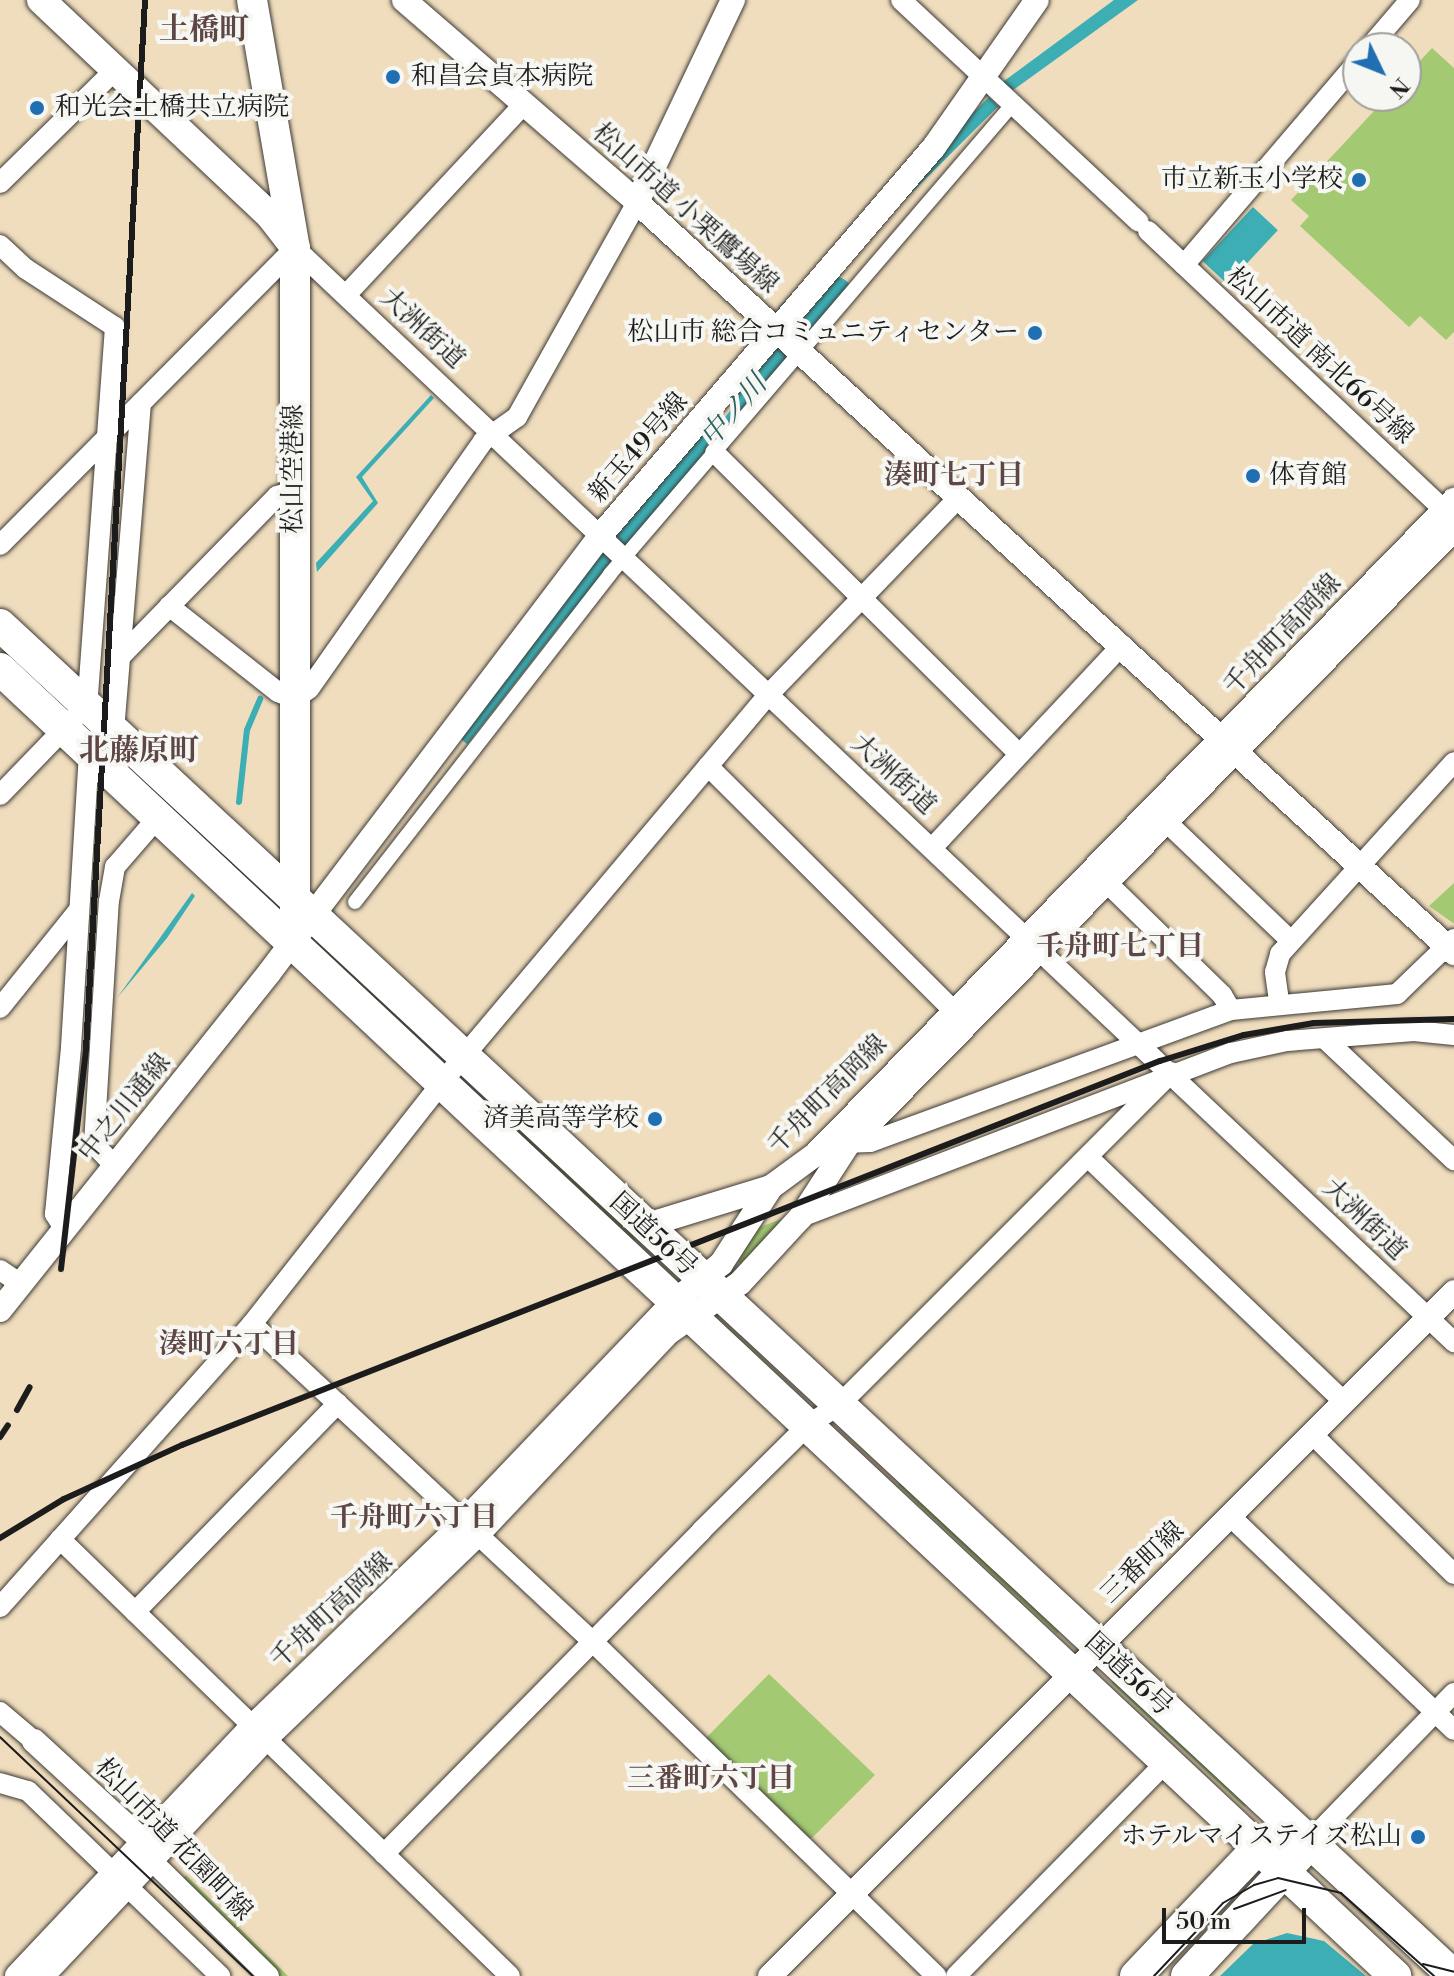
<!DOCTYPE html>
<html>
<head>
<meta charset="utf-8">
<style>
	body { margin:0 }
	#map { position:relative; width:1454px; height:1976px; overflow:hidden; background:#f0ddbe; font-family:"Libre Bodoni","Noto Serif JP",serif }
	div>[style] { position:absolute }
	.green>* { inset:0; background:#a3c973; transform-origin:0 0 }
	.water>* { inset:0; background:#3caeb4; transform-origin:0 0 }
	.stream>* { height:6px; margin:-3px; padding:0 3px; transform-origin:3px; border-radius:3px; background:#3caeb4 }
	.river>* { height:34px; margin:-17px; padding:0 17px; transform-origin:17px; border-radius:17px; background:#3caeb4 }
	.roads { filter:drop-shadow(0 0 2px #3c3934) drop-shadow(0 0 2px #3c3934) }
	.pedestrian>* { height:14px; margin:-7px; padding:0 7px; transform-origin:7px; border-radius:7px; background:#fff }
	.minor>* { height:20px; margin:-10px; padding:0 10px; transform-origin:10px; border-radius:10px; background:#fff }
	.tertiary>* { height:24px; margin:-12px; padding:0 12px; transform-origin:12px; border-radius:12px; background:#fff }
	.secondary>* { height:28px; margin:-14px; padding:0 14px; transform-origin:14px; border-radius:14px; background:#fff }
	.primary>* { height:30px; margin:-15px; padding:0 15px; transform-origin:15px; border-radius:15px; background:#fff }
	.trunk>* { height:32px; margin:-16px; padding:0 16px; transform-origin:16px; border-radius:16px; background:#fff }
	.tram>* { height:2px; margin:-1px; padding:0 1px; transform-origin:1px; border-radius:1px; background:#1c1c1c }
	.rail>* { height:6px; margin:-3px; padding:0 3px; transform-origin:3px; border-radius:3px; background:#1c1c1c }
	.dots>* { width:22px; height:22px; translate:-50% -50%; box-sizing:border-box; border:4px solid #f6f6f2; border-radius:50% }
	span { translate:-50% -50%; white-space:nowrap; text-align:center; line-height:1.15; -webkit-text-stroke:8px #f6f6f2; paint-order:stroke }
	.poi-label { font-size:26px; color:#1c1c1c }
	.left { translate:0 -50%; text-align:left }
	.right { translate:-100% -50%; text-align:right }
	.street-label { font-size:26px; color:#1c1c1c }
	.water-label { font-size:28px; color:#2a5e60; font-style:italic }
	.neighbourhood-label { font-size:28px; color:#5e4645; font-weight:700 }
	.quarter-label { font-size:30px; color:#5e4645; font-weight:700 }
	.north { position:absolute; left:1342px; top:32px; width:80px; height:80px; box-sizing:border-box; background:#f6f6f2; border:2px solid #9f9f9c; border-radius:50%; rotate:133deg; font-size:22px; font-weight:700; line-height:32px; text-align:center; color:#1c1c1c }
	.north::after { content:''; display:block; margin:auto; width:28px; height:36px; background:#1f6fb2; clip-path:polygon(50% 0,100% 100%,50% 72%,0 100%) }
	.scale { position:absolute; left:1162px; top:1908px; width:144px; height:36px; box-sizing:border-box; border:4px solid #1c1c1c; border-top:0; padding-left:10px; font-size:24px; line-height:28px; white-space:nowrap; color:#1c1c1c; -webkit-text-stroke:6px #f6f6f2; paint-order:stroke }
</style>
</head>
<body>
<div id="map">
	<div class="green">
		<div style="clip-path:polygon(1432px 48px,1454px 68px,1454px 332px,1446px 340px,1420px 316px,1409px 327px,1300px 226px,1309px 216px,1291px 200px,1388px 96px,1406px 96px,1406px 76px)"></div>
		<div style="clip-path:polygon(1454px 883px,1454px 923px,1453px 923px,1429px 906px)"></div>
		<div style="clip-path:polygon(503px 1114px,637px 1238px,634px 1241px,501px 1117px)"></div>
		<div style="clip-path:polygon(784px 1218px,741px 1264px,738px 1262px,757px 1228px)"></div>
		<div style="clip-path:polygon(900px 1482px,1060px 1631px,1057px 1634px,898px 1485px)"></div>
		<div style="clip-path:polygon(769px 1674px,875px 1775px,812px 1838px,803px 1837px,703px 1741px)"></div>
		<div style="left:1114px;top:1680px;width:182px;height:4px;rotate:43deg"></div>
		<div style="clip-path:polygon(186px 1875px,288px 1976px,280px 1976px,182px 1880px)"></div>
	</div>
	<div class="water">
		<div style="clip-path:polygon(1114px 0,1138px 0,1009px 93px,1000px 84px)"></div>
		<div style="left:989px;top:97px;width:13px;height:298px;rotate:45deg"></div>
		<div style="left:1253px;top:207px;width:34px;height:74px;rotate:43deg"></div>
		<div style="left:777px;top:353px;width:13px;height:164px;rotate:39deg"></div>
		<div style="clip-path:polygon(431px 395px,434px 398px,362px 477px,378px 503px,317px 572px,316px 563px,373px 501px,356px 477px)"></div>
		<div style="left:659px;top:489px;width:11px;height:53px;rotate:38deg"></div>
		<div style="left:594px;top:564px;width:11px;height:220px;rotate:38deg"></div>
		<div style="clip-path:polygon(192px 893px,195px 896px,167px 938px,117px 998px)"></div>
		<div style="clip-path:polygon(1287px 1933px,1324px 1941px,1366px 1976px,1220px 1976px,1253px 1944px)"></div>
	</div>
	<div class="stream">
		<div style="left:239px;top:802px;width:72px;rotate:-83.7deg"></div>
		<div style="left:247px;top:730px;width:34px;rotate:-67deg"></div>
	</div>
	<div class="river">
		<div style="left:752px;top:391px;width:128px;rotate:-49.4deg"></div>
		<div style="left:570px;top:603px;width:204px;rotate:-49.6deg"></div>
	</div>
	<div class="roads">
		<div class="pedestrian">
			<div style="left:355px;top:902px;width:415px;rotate:-52.1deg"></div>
			<div style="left:610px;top:574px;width:618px;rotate:-49.4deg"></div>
		</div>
		<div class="minor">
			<div style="left:901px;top:0;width:325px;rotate:43deg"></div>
			<div style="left:1369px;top:48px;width:63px;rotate:-49.5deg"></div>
			<div style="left:0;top:183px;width:163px;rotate:-44.5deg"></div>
			<div style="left:1148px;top:231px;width:420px;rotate:43.3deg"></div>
			<div style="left:0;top:245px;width:35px;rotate:43deg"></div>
			<div style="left:26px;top:269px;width:106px;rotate:33.1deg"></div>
			<div style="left:115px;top:327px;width:379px;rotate:94.2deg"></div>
			<div style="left:87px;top:705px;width:125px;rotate:134deg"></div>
			<div style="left:1184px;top:265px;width:268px;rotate:-49.5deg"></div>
			<div style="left:346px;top:295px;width:261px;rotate:-47deg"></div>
			<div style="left:715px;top:453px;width:428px;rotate:44.7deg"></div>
			<div style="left:0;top:545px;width:419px;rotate:-45.2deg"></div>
			<div style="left:295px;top:248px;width:1594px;rotate:43.35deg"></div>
			<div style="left:169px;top:606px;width:139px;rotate:38.3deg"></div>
			<div style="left:278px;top:692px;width:18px;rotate:22deg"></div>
			<div style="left:295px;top:699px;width:17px;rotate:-36deg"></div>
			<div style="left:309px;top:689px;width:303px;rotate:-54.9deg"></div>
			<div style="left:483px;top:441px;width:42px;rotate:-35.2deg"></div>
			<div style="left:517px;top:417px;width:246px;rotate:-60.8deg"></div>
			<div style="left:120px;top:657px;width:225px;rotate:-45.7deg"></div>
			<div style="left:277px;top:496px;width:17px;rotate:-17deg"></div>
			<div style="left:114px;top:731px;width:329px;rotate:-85.3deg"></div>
			<div style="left:708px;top:766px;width:347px;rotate:44.9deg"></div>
			<div style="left:1155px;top:811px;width:188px;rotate:43.7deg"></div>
			<div style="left:933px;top:847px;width:277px;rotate:-46.9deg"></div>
			<div style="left:1097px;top:873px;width:175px;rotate:44.3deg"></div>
			<div style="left:1222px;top:995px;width:17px;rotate:59deg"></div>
			<div style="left:1279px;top:1001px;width:29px;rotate:-98deg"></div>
			<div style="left:1275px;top:972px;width:19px;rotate:-74deg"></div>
			<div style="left:1280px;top:954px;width:259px;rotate:-47.8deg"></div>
			<div style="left:0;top:1008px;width:124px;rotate:-51.2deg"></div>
			<div style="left:1325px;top:1039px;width:177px;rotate:43.2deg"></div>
			<div style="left:842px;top:1143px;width:28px;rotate:-2deg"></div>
			<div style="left:870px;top:1142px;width:384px;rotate:-20.1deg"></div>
			<div style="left:1231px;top:1010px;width:167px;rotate:-5.5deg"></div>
			<div style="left:1397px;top:994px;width:79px;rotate:-44deg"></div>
			<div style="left:1090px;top:1159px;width:352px;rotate:43.7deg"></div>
			<div style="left:114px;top:1165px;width:29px;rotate:-134deg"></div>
			<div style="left:94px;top:1144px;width:243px;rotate:-86.5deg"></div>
			<div style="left:109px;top:901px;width:35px;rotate:-80deg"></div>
			<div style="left:115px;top:867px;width:67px;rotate:-49.2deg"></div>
			<div style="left:801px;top:1217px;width:460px;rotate:-20.9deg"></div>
			<div style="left:1231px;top:1053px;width:57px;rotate:-12.1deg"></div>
			<div style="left:1287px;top:1041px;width:127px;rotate:-4.5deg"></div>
			<div style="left:1414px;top:1031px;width:40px;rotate:5.7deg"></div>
			<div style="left:64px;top:1228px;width:17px;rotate:-123deg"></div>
			<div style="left:55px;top:1214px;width:168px;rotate:-84.5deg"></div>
			<div style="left:71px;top:1047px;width:296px;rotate:-86.5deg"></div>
			<div style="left:0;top:1270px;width:25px;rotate:34deg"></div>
			<div style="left:252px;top:1324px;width:468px;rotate:43deg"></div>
			<div style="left:594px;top:1643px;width:478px;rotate:44.2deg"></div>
			<div style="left:1313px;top:1435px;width:198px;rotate:44.6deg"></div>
			<div style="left:1231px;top:1517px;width:308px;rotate:43.7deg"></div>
			<div style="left:60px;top:1539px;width:627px;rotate:44.16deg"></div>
			<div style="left:0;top:1607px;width:379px;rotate:-48.3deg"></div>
			<div style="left:252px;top:1324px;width:309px;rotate:-51.8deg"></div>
			<div style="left:443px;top:1081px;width:505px;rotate:-49.9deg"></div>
			<div style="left:768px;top:695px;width:275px;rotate:-46deg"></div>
			<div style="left:135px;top:1612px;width:291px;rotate:-45.8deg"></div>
			<div style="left:0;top:1712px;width:45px;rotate:40.5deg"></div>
			<div style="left:0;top:1783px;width:29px;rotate:16deg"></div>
			<div style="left:28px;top:1791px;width:267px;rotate:43.9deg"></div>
			<div style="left:1311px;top:1840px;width:205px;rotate:-45.8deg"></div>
			<div style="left:384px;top:1854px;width:453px;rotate:-45.5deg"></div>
			<div style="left:701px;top:1531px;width:152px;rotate:-44.7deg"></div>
			<div style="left:809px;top:1424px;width:34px;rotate:-32deg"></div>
			<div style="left:838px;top:1406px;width:472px;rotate:-45deg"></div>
			<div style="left:152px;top:1861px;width:164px;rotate:44.5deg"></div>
			<div style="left:956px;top:1976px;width:304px;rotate:-45.5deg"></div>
		</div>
		<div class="tertiary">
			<div style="left:404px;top:0;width:308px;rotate:40.9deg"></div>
			<div style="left:637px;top:202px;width:1110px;rotate:42.59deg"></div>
			<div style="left:637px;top:202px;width:224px;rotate:-64.6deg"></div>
			<div style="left:644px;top:1226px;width:133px;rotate:-17.1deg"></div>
			<div style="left:0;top:1310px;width:431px;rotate:-51.4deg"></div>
			<div style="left:269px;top:973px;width:550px;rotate:-52.84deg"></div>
			<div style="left:601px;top:535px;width:511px;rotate:-49.36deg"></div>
			<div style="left:934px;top:147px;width:179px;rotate:-55deg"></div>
			<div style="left:34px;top:1741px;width:149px;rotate:42.6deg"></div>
			<div style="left:144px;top:1842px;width:14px;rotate:69deg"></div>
			<div style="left:17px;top:1976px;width:344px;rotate:-46.7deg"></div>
			<div style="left:253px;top:1726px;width:278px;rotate:-44deg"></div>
			<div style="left:453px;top:1533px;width:323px;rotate:-46.3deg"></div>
			<div style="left:676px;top:1300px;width:58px;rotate:-38.7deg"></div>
			<div style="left:721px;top:1264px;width:92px;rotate:-57deg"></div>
			<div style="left:771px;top:1187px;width:56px;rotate:-36.3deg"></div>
			<div style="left:816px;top:1154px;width:914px;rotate:-45.71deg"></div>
			<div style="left:42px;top:1976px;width:325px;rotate:-46.7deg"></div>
			<div style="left:265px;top:1739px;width:293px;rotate:-43.9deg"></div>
			<div style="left:476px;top:1536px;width:281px;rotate:-46.6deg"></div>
			<div style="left:669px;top:1332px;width:86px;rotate:-34.6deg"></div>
			<div style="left:740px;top:1283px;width:90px;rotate:-47.3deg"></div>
			<div style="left:801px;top:1217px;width:85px;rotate:-57.1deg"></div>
			<div style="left:847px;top:1146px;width:866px;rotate:-45.47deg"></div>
			<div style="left:770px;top:1976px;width:967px;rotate:-45deg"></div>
		</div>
		<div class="secondary">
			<div style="left:41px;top:0;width:315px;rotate:43.3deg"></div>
			<div style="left:270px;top:216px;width:41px;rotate:52deg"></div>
		</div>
		<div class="primary">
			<div style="left:252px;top:0;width:252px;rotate:80.2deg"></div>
			<div style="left:295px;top:248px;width:670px;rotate:90deg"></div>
		</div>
		<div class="trunk">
			<div style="left:0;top:625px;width:1985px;rotate:42.9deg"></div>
			<div style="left:0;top:669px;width:1912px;rotate:43.13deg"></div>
			<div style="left:1136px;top:1976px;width:177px;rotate:-46.4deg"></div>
			<div style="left:1258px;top:1848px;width:21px;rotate:-23deg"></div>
			<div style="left:1187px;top:1976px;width:165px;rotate:-47.2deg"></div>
		</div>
	</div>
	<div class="tram">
		<div style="left:0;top:1737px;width:348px;rotate:43.4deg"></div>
		<div style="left:1234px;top:1909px;width:55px;rotate:-20.1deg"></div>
		<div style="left:1423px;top:1964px;width:32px;rotate:14deg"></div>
		<div style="left:1154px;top:1976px;width:100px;rotate:-46.6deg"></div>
		<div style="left:1223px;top:1903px;width:36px;rotate:-30deg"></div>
		<div style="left:1254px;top:1885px;width:25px;rotate:-16deg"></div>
		<div style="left:1278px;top:1878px;width:65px;rotate:13.4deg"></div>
		<div style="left:1341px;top:1893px;width:125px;rotate:41.7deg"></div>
	</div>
	<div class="rail">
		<div style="left:61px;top:1269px;width:221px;rotate:-83.5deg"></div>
		<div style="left:86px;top:1049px;width:1051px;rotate:-86.78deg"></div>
		<div style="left:17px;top:1410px;width:26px;rotate:-61deg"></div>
		<div style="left:0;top:1437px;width:14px;rotate:-56deg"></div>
		<div style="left:0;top:1538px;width:75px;rotate:-31.4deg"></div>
		<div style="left:64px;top:1499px;width:130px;rotate:-24.6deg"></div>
		<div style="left:182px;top:1445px;width:1051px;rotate:-21.44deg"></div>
		<div style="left:1160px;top:1061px;width:88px;rotate:-17.2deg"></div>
		<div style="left:1244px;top:1035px;width:71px;rotate:-9.7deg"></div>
		<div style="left:1314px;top:1023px;width:140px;rotate:-1.6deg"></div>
	</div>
	<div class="dots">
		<div style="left:393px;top:77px;background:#1f6fb2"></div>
		<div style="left:37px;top:108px;background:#1f6fb2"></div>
		<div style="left:1359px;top:180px;background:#1f6fb2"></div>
		<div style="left:1035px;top:333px;background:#1f6fb2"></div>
		<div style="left:1253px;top:476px;background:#1f6fb2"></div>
		<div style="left:655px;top:1119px;background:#1f6fb2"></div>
		<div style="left:1418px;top:1837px;background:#1f6fb2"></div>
	</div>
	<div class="poi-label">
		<span class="left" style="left:411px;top:77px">和昌会貞本病院</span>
		<span class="left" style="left:55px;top:108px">和光会土橋共立病院</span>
		<span class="right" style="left:1343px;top:180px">市立新玉小学校</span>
		<span class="right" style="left:1019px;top:333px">松山市 総合コミュニティセンター</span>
		<span class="left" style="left:1269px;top:476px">体育館</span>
		<span class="right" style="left:639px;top:1119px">済美高等学校</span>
		<span class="right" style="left:1402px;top:1837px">ホテルマイステイズ松山</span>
	</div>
	<div class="street-label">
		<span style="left:685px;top:209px;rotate:42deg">松山市道 小栗鷹場線</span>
		<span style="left:422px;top:329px;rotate:43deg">大洲街道</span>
		<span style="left:1319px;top:356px;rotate:43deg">松山市道 南北66号線</span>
		<span style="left:639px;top:448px;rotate:-49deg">新玉49号線</span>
		<span style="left:294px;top:469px;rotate:-90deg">松山空港線</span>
		<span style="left:1283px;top:635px;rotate:-46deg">千舟町高岡線</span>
		<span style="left:893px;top:775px;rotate:43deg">大洲街道</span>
		<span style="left:828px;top:1095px;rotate:-45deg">千舟町高岡線</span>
		<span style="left:125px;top:1108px;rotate:-51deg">中之川通線</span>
		<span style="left:1364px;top:1220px;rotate:44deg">大洲街道</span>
		<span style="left:653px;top:1235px;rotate:43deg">国道56号</span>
		<span style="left:1143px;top:1563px;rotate:-44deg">三番町線</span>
		<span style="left:332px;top:1611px;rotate:-43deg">千舟町高岡線</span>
		<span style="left:1128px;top:1675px;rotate:43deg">国道56号</span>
		<span style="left:173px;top:1840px;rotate:46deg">松山市道 花園町線</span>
	</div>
	<div class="water-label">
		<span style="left:734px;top:411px;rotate:-49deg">中ノ川</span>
	</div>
	<div class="neighbourhood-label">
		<span style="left:954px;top:476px">湊町七丁目</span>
		<span style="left:1120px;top:947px">千舟町七丁目</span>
		<span style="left:229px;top:1345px">湊町六丁目</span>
		<span style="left:414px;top:1518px">千舟町六丁目</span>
		<span style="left:711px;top:1779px">三番町六丁目</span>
	</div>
	<div class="quarter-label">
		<span style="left:204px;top:30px">土橋町</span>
		<span style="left:139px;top:751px">北藤原町</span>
	</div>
	<div class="north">N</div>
	<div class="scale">50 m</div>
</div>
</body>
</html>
